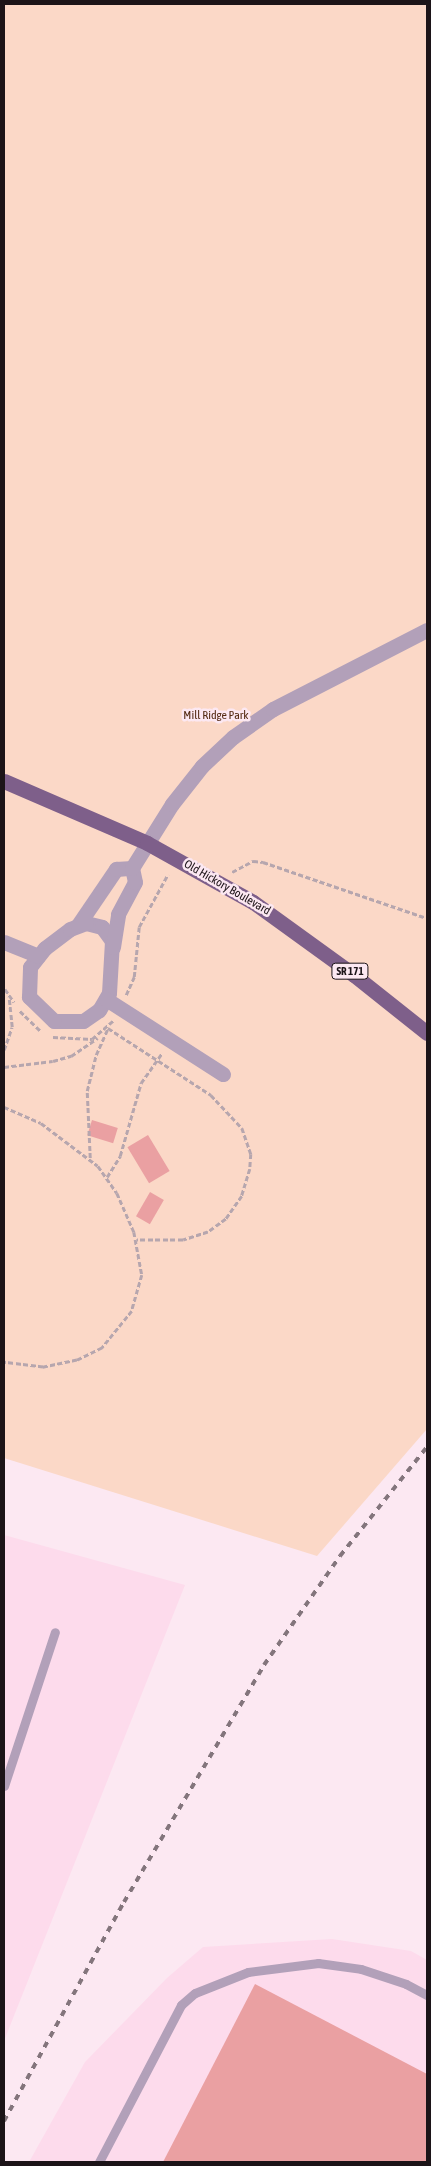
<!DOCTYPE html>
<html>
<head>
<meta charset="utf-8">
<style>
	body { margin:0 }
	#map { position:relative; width:431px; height:2166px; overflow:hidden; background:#fce8f2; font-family:"Asap Condensed",sans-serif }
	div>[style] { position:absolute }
	.built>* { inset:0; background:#fddbec }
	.green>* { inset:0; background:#fbd8c7 }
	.building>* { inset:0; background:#eaa0a2; transform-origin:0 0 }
	.path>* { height:2.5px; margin-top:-1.25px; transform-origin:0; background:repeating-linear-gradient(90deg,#b6a6ae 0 5px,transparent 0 7.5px) }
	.service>* { height:9px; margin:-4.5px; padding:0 4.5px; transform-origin:4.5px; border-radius:4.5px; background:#b2a0b9 }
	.minor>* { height:15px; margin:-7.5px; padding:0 7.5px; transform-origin:7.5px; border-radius:7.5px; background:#b2a0b9 }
	.primary>* { height:15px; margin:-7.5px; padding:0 7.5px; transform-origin:7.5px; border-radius:7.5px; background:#7e5f8a }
	.rail>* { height:4px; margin-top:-2px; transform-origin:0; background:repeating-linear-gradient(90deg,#83757c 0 6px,transparent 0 12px) }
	span { translate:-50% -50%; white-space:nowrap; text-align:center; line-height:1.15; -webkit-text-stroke:5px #fce8f2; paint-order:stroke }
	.shield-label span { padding:1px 4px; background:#fce8f2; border:1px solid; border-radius:4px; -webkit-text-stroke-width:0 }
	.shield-label { font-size:11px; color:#1c1418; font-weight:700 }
	.park-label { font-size:12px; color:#532911 }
	.street-label { font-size:12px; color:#1c1418 }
	.frame { position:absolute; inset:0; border:5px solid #1c1418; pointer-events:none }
</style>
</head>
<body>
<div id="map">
	<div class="built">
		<div style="clip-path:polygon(4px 1535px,185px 1585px,4px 2041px)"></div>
		<div style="clip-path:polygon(332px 1939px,411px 1951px,427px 1960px,427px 2162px,29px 2162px,85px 2062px,167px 1978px,203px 1947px)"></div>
	</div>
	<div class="green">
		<div style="clip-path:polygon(4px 4px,427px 4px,427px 1429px,317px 1556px,4px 1458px)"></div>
	</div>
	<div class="building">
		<div style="left:92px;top:1120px;width:27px;height:16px;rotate:17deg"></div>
		<div style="left:148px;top:1135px;width:42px;height:24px;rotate:59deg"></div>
		<div style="left:150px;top:1192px;width:16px;height:28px;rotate:30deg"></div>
		<div style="clip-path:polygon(255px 1984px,427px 2074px,427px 2162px,163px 2162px)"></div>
	</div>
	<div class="path">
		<div style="left:232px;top:872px;width:24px;rotate:-28deg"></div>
		<div style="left:253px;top:861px;width:10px;rotate:6deg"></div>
		<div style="left:263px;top:862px;width:173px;rotate:18.9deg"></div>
		<div style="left:5px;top:989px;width:16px;rotate:55deg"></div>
		<div style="left:126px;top:995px;width:20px;rotate:-66deg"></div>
		<div style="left:134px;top:977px;width:50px;rotate:-84.3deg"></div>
		<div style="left:139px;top:927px;width:60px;rotate:-61.3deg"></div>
		<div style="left:20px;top:1011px;width:29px;rotate:44deg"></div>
		<div style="left:53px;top:1037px;width:39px;rotate:3deg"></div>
		<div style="left:92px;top:1039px;width:29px;rotate:-41deg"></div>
		<div style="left:4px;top:1050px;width:24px;rotate:-71deg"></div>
		<div style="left:12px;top:1027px;width:30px;rotate:-96deg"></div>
		<div style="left:4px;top:1067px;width:49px;rotate:-7deg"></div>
		<div style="left:53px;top:1061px;width:19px;rotate:-16deg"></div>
		<div style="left:71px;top:1056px;width:32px;rotate:-34deg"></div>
		<div style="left:4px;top:1107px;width:40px;rotate:23.4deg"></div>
		<div style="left:41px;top:1123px;width:71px;rotate:37deg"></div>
		<div style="left:98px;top:1166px;width:33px;rotate:55deg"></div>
		<div style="left:117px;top:1193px;width:43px;rotate:66.4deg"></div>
		<div style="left:134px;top:1232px;width:44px;rotate:79.5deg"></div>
		<div style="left:142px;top:1275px;width:37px;rotate:106deg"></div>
		<div style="left:132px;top:1311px;width:48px;rotate:129deg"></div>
		<div style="left:102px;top:1348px;width:28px;rotate:154deg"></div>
		<div style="left:77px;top:1360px;width:35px;rotate:168deg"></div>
		<div style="left:43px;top:1367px;width:39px;rotate:-173deg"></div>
		<div style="left:90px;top:1158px;width:67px;rotate:-92.6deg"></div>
		<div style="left:87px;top:1091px;width:37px;rotate:-76deg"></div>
		<div style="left:96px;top:1055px;width:30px;rotate:-66deg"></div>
		<div style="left:108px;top:1028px;width:123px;rotate:33deg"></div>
		<div style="left:211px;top:1095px;width:45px;rotate:46.8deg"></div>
		<div style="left:242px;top:1128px;width:28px;rotate:71deg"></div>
		<div style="left:251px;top:1154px;width:15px;rotate:94deg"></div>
		<div style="left:250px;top:1169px;width:28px;rotate:107deg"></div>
		<div style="left:242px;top:1196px;width:28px;rotate:125deg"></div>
		<div style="left:226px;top:1219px;width:22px;rotate:144deg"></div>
		<div style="left:208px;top:1232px;width:26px;rotate:162deg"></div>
		<div style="left:183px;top:1240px;width:46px;rotate:180deg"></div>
		<div style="left:107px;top:1177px;width:25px;rotate:-58deg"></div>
		<div style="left:120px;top:1156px;width:76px;rotate:-74deg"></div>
		<div style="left:141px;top:1083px;width:37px;rotate:-55deg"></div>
	</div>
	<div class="service">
		<div style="left:4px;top:1786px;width:162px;rotate:-71.7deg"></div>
		<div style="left:99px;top:2162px;width:177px;rotate:-62.4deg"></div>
		<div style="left:181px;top:2005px;width:18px;rotate:-41deg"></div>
		<div style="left:195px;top:1993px;width:57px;rotate:-21.6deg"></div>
		<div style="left:248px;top:1972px;width:71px;rotate:-7.3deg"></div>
		<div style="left:318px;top:1963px;width:43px;rotate:7.9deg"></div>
		<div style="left:361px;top:1969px;width:47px;rotate:18.4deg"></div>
		<div style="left:406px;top:1984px;width:24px;rotate:28deg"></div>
	</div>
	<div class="minor">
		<div style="left:86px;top:923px;width:16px;rotate:14deg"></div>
		<div style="left:102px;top:927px;width:17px;rotate:54deg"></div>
		<div style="left:112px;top:941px;width:52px;rotate:93.3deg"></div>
		<div style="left:109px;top:993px;width:20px;rotate:120deg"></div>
		<div style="left:99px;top:1010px;width:19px;rotate:145deg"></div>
		<div style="left:83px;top:1021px;width:29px;rotate:180deg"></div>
		<div style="left:54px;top:1021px;width:35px;rotate:-136deg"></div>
		<div style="left:29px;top:997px;width:30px;rotate:-88deg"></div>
		<div style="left:30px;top:967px;width:24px;rotate:-52deg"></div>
		<div style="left:45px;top:948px;width:31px;rotate:-37deg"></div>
		<div style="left:70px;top:929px;width:17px;rotate:-21deg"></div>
		<div style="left:78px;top:925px;width:68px;rotate:-55.8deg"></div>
		<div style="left:116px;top:869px;width:16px;rotate:-4deg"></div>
		<div style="left:4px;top:942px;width:37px;rotate:22deg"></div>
		<div style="left:113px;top:947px;width:33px;rotate:-81deg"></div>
		<div style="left:118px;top:914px;width:36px;rotate:-62deg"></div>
		<div style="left:135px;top:882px;width:14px;rotate:-102deg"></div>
		<div style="left:132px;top:868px;width:75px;rotate:-58deg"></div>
		<div style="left:172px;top:804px;width:48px;rotate:-51.7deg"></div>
		<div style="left:202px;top:766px;width:42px;rotate:-43.1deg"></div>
		<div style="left:233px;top:737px;width:49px;rotate:-35deg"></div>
		<div style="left:273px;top:709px;width:173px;rotate:-27.2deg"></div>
		<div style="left:106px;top:999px;width:139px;rotate:32.7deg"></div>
	</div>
	<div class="primary">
		<div style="left:4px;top:781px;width:156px;rotate:23.4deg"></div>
		<div style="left:147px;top:843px;width:121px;rotate:29.1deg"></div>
		<div style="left:253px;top:902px;width:125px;rotate:35.9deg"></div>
		<div style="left:354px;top:975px;width:93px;rotate:38.5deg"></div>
	</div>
	<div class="rail">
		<div style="left:4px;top:2121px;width:250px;rotate:-61.3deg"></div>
		<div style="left:124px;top:1902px;width:275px;rotate:-59.4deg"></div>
		<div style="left:264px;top:1665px;width:133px;rotate:-55.1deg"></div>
		<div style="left:340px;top:1556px;width:139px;rotate:-51.4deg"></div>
	</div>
	<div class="shield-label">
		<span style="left:350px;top:971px">SR 171</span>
	</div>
	<div class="park-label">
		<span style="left:216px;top:716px">Mill Ridge Park</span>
	</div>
	<div class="street-label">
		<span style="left:227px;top:888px;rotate:30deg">Old Hickory Boulevard</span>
	</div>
	<div class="frame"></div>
</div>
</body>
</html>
